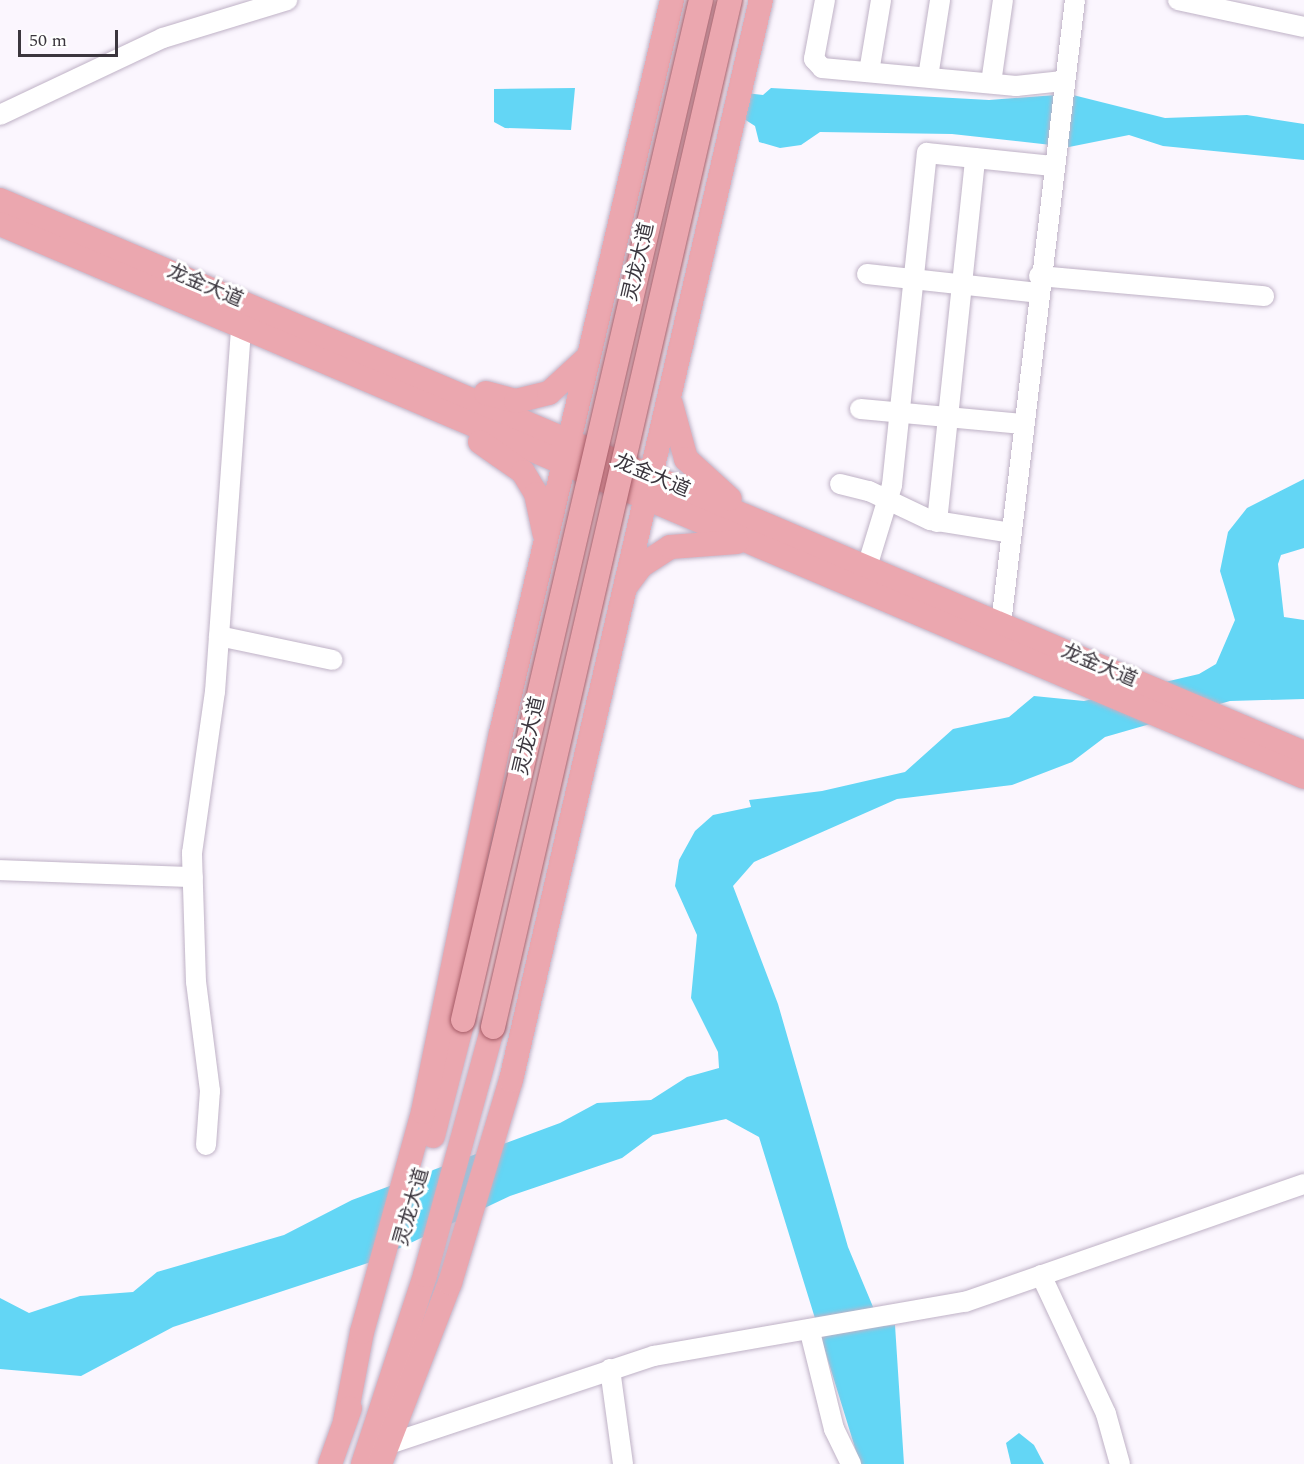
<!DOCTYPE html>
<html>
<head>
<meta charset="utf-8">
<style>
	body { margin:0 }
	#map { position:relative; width:1304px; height:1464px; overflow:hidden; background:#fbf6fe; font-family:Spectral,"Noto Sans SC",serif }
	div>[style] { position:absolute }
	.water>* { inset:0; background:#63d6f5 }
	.roads { filter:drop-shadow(0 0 2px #bfb2c6) drop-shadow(0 0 2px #bfb2c6) }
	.minor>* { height:20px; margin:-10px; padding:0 10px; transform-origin:10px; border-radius:10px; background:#fff }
	.major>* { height:24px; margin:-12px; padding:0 12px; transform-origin:12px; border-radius:12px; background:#eba7af }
	.bridges { filter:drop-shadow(0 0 2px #a45a65) drop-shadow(0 0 2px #a45a65) }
	.major-bridge>* { height:24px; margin:-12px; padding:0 12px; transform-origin:12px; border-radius:12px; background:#eba7af }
	span { translate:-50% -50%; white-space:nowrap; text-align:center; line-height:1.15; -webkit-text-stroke:6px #fff; paint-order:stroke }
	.street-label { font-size:20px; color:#3b363e }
	.scale { position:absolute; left:18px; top:30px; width:100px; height:27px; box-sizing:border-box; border:3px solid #3b363e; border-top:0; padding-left:8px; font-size:18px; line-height:21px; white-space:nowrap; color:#3b363e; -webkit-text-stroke:4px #fff; paint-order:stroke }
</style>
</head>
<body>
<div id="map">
	<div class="water">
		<div style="clip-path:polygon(575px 88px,571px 130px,505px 128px,494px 122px,494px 89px)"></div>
		<div style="clip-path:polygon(771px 88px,989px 100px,1069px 94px,1165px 118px,1247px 115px,1304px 124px,1304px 160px,1163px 146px,1129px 135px,1069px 147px,952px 134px,820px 132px,801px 145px,780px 148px,759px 142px,755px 126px,741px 117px,746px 93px,763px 95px)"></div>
		<div style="clip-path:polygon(1304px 479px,1304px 548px,1281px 555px,1278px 564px,1284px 617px,1304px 620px,1304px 699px,1230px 701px,1105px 737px,1072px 762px,1012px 785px,897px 799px,754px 862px,733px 886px,778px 1004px,848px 1247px,881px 1326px,895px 1325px,904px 1464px,860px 1464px,759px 1137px,726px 1119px,653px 1135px,622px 1158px,510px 1196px,368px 1263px,173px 1327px,81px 1376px,0 1369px,0 1298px,29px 1313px,80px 1296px,133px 1292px,157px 1272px,284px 1235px,352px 1200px,560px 1123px,597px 1103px,651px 1100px,687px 1077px,719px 1068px,718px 1052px,691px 998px,697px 935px,675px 886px,679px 860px,695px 831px,713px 815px,751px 807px,749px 800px,822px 791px,905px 772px,953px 729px,1009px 717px,1034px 696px,1084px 701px,1199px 674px,1216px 664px,1235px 620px,1220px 571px,1228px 532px,1247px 508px)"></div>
		<div style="clip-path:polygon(1019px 1433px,1034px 1445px,1044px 1464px,1011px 1464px,1006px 1443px)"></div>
	</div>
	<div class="roads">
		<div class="minor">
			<div style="left:825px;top:0;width:60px;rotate:100.6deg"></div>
			<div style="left:814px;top:59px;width:12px;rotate:48deg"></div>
			<div style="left:822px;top:68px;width:195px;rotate:5.3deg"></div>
			<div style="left:1016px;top:86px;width:47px;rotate:-6.1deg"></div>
			<div style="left:1178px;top:0;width:129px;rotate:12.1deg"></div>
			<div style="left:869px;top:72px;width:73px;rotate:-80.5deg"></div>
			<div style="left:928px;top:77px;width:78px;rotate:-81.1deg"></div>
			<div style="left:991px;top:83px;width:84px;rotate:-81.8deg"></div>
			<div style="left:0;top:115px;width:180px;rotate:-25.3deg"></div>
			<div style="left:163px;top:38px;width:130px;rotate:-17deg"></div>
			<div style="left:867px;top:274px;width:172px;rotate:6.3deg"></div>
			<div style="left:1039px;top:276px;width:226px;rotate:5.1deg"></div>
			<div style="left:860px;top:409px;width:164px;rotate:5.3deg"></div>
			<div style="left:840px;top:484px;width:30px;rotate:14deg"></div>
			<div style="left:869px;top:491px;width:68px;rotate:25.4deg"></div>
			<div style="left:930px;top:520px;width:82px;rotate:9.1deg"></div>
			<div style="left:937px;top:522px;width:366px;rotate:-84deg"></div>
			<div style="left:867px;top:567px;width:86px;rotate:-73deg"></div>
			<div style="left:892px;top:485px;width:334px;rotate:-84deg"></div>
			<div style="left:927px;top:153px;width:126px;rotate:5.9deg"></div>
			<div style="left:1001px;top:624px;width:628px;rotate:-83.24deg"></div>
			<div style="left:219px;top:636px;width:116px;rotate:11.9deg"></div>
			<div style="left:0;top:870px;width:193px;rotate:2.1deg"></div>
			<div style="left:206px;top:1145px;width:54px;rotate:-85.8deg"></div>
			<div style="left:210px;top:1091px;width:110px;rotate:-97.3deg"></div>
			<div style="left:196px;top:982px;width:129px;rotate:-91.8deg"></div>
			<div style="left:192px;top:853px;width:163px;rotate:-81.9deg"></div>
			<div style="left:215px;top:692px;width:367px;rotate:-85.9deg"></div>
			<div style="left:1041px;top:1275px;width:153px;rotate:64.9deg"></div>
			<div style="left:1106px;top:1414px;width:52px;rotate:74.4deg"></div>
			<div style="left:810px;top:1332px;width:100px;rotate:76.1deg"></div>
			<div style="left:834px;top:1429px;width:39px;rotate:64deg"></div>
			<div style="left:610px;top:1369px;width:96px;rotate:82.2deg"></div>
			<div style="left:380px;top:1447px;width:289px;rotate:-18.4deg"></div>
			<div style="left:654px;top:1356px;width:316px;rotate:-9.9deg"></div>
			<div style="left:965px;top:1302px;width:359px;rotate:-19.2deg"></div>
		</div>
		<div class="major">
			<div style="left:0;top:200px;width:1416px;rotate:22.98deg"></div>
			<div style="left:0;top:224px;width:1416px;rotate:22.98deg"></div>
			<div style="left:486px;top:393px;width:31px;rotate:15deg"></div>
			<div style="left:516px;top:401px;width:34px;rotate:-14deg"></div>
			<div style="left:549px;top:393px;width:49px;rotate:-42.5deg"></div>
			<div style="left:671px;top:404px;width:57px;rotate:74.7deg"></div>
			<div style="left:686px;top:459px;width:59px;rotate:42.3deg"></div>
			<div style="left:480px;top:442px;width:52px;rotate:34.9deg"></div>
			<div style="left:523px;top:472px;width:26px;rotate:59deg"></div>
			<div style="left:536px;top:494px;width:40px;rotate:78deg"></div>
			<div style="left:626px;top:586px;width:25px;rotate:-53deg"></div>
			<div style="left:641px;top:566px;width:35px;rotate:-33deg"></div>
			<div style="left:670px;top:547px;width:67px;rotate:-4.3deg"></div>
			<div style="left:433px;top:1136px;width:120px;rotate:-75.5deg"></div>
			<div style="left:345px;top:1421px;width:91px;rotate:-79.2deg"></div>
			<div style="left:362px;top:1332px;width:228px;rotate:-74.5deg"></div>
			<div style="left:423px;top:1112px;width:387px;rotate:-78.4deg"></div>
			<div style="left:501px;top:733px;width:753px;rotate:-76.87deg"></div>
			<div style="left:330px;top:1464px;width:59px;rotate:-70.3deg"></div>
			<div style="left:363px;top:1464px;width:199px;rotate:-71.8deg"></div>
			<div style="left:425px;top:1275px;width:257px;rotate:-74.7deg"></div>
			<div style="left:380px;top:1464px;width:194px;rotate:-68.9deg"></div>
			<div style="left:450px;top:1283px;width:212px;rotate:-73.3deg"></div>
			<div style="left:511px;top:1080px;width:1109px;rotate:-76.97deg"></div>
		</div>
	</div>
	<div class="bridges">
		<div class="major-bridge">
			<div style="left:463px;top:1020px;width:1047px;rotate:-76.87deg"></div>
			<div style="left:493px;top:1027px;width:1054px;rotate:-77.01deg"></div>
		</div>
	</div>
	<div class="street-label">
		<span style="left:639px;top:262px;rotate:-77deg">灵龙大道</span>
		<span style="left:205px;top:286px;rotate:23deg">龙金大道</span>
		<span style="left:652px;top:476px;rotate:23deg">龙金大道</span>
		<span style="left:1099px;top:666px;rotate:23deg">龙金大道</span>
		<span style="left:530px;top:736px;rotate:-77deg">灵龙大道</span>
		<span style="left:412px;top:1207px;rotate:-74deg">灵龙大道</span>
	</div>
	<div class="scale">50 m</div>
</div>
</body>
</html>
